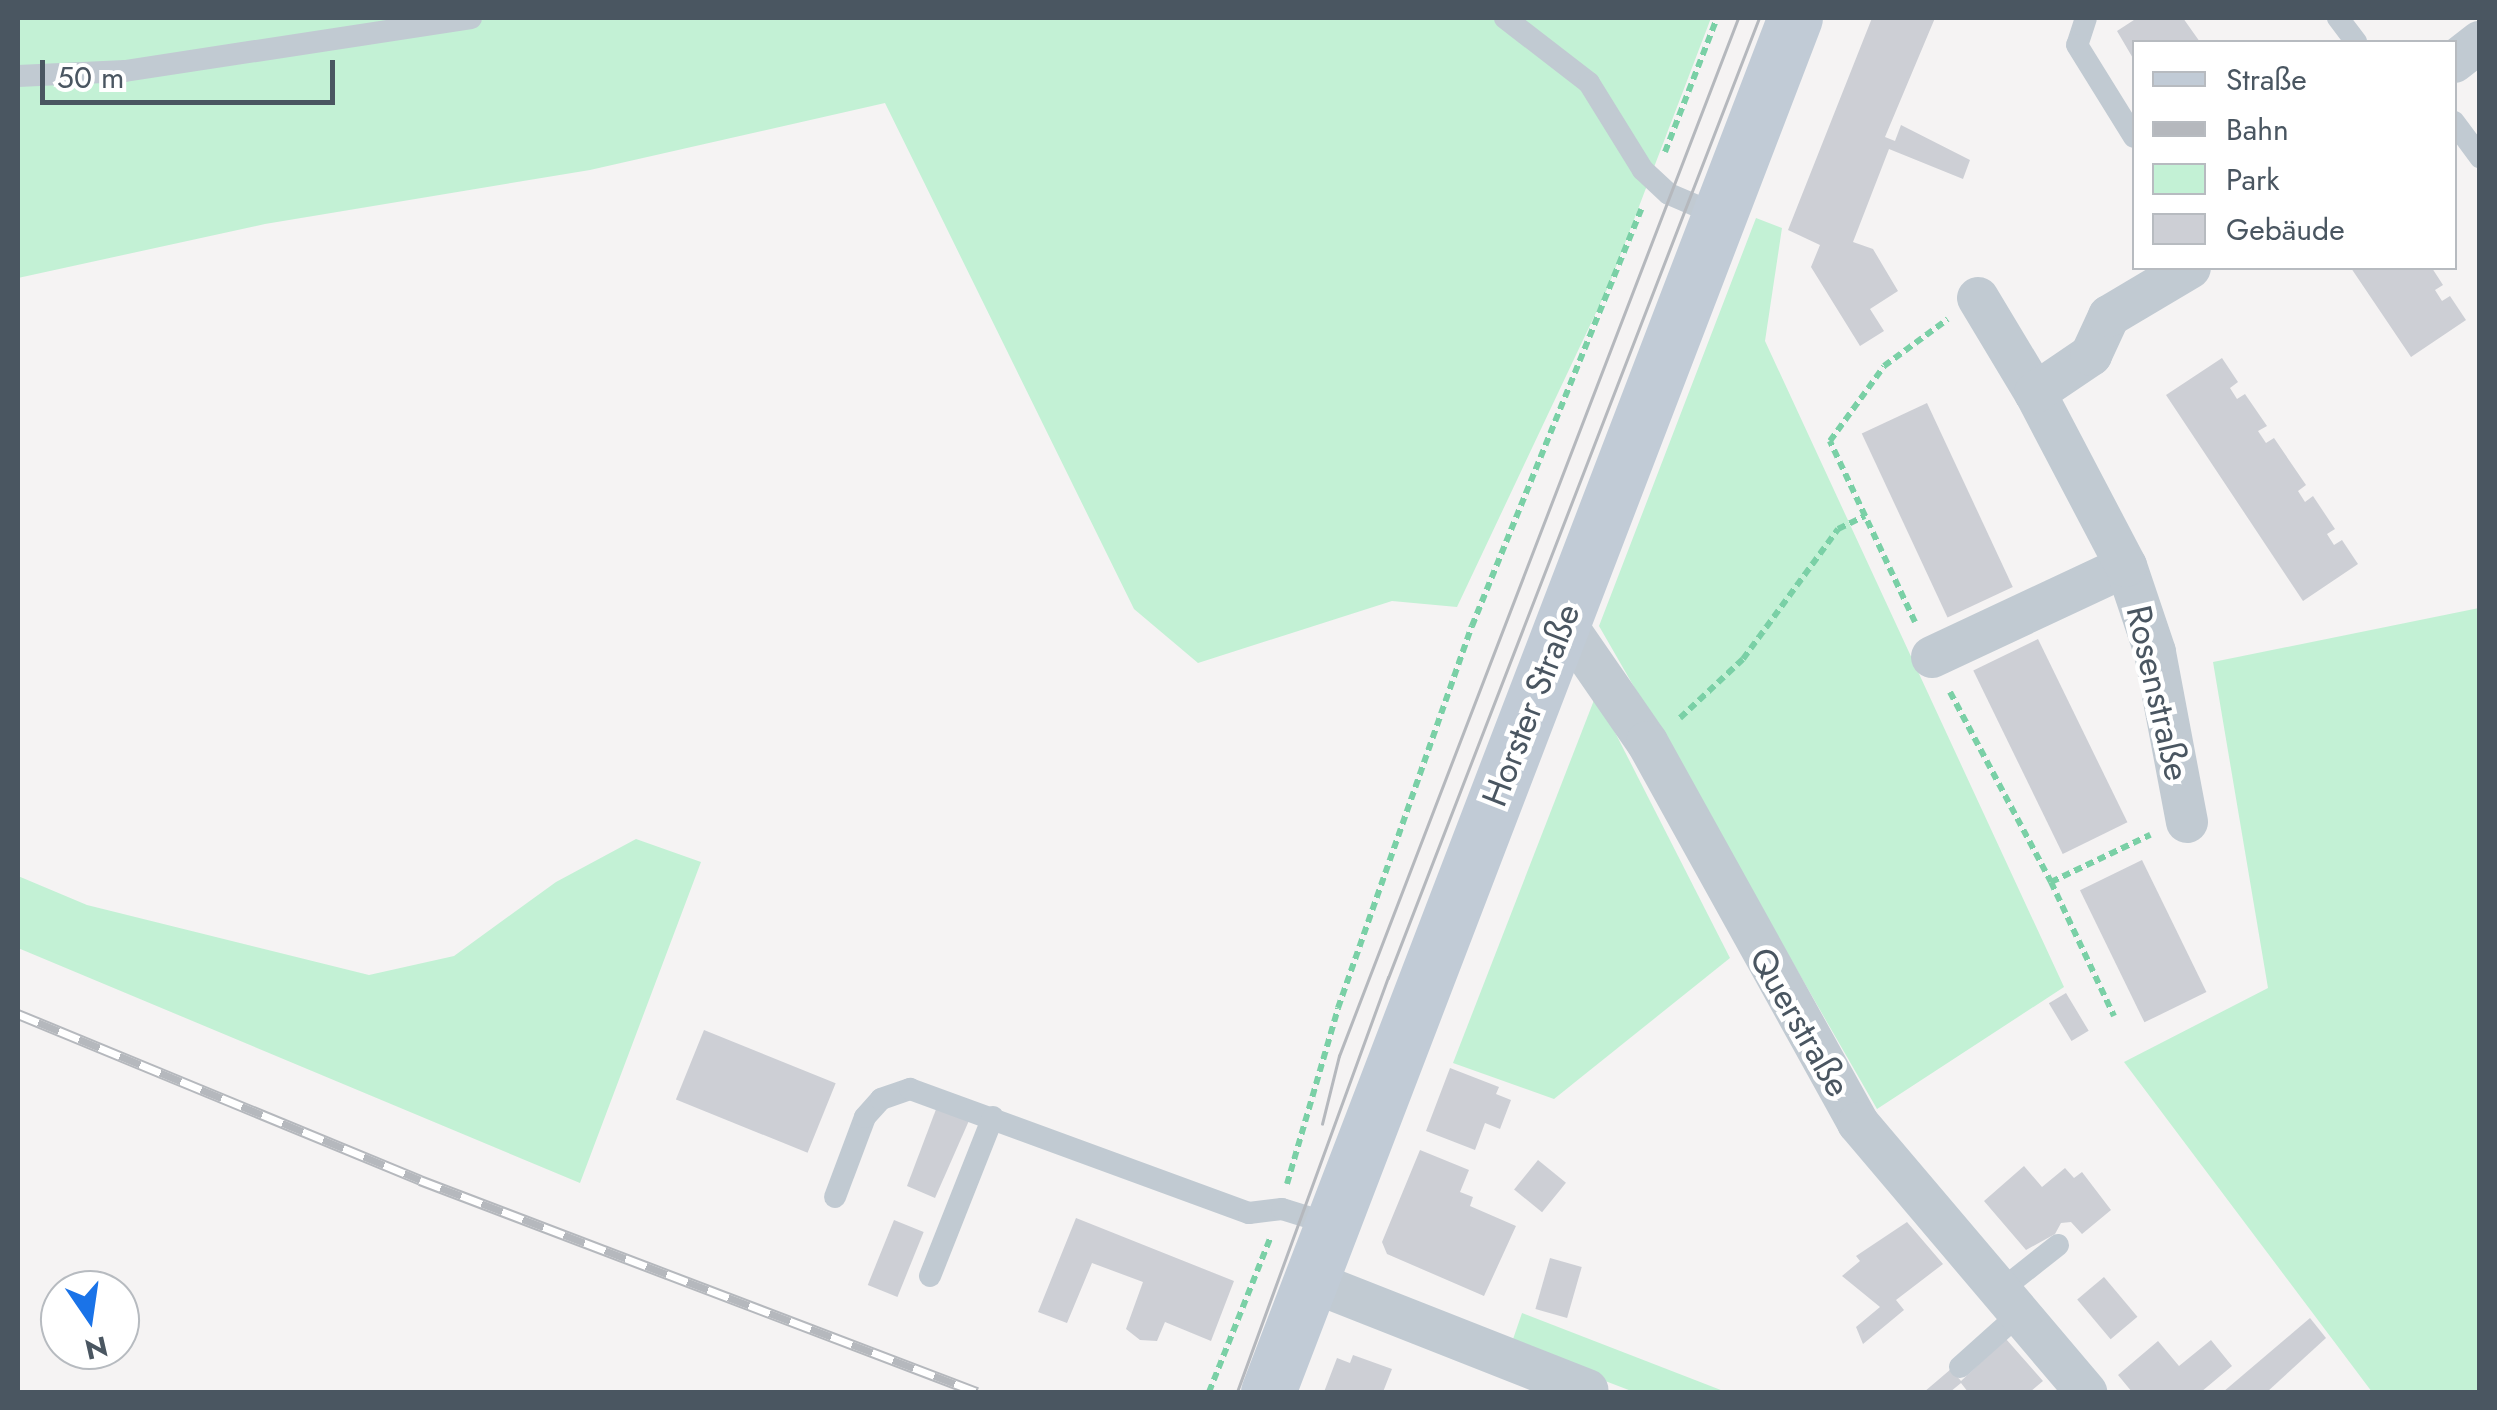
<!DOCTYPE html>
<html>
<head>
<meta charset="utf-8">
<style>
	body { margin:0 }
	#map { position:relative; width:2497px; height:1410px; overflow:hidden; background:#f5f3f3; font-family:Jost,sans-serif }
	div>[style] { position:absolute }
	.green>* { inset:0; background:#c3f1d5 }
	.building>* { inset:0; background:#cdcfd5; transform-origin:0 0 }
	.path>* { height:6px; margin-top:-3px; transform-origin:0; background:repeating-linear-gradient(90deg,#7ad0a6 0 8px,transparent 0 13px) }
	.lane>* { height:22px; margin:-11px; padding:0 11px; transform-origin:11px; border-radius:11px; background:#c1cad2 }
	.street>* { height:42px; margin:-21px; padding:0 21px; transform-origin:21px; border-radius:21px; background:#c1cad2 }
	.secondary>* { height:55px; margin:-27.5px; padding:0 27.5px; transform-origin:27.5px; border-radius:27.5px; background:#c1cbd6 }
	.tram>* { height:2.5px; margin:-1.25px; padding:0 1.25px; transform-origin:1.25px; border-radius:1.25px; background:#b5b8bd }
	.rail>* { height:11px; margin-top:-5.5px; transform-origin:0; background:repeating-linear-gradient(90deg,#fff 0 22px,#b5b8bd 0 44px); box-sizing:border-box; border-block:2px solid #b5b8bd }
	span { translate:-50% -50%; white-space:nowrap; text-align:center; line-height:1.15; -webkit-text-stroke:9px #fff; paint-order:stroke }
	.street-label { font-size:35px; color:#4a5661 }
	.frame { position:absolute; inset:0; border:20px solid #4a5661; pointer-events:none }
	.legend { position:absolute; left:2132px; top:40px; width:325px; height:230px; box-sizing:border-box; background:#fff; border:2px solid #b7bbc0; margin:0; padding:12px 18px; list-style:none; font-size:30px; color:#4a5661 }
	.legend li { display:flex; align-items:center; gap:20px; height:50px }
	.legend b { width:50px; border:2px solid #b7bbc0 }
	.north { position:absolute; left:40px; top:1270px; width:100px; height:100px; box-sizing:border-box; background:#fff; border:2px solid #b7bbc0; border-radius:50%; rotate:167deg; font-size:28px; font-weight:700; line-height:40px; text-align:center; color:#4a5661 }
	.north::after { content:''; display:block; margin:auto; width:35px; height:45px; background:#1a73e8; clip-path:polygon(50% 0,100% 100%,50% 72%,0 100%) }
	.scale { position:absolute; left:40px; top:60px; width:295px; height:45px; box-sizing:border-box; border:5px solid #4a5661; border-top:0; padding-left:12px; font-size:30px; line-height:35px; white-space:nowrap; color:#4a5661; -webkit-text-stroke:8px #fff; paint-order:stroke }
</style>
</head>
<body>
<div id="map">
	<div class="green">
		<div style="clip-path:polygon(18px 18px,1711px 18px,1609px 285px,1457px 607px,1392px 601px,1198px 663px,1134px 609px,885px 103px,590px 170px,265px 224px,18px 278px)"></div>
		<div style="clip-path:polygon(1756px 218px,1782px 228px,1765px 341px,2064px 987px,1877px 1109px,1599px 626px)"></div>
		<div style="clip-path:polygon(2479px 608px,2479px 1392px,2372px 1392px,2124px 1062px,2268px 988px,2213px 662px)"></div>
		<div style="clip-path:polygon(1596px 695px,1730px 958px,1554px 1099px,1453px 1063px)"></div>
		<div style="clip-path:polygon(636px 839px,701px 862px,580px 1183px,18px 948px,18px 876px,87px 905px,369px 975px,454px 956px,556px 882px)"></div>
		<div style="clip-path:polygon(1522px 1313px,1726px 1392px,1634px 1392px,1511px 1345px)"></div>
	</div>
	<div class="building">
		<div style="clip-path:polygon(1872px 18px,1935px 18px,1885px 137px,1895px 141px,1901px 125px,1970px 160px,1963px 179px,1889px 149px,1853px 242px,1873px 249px,1898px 291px,1870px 309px,1884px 331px,1860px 346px,1811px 267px,1820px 245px,1788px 230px)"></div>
		<div style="clip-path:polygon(2137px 18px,2183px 18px,2200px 42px,2134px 42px,2134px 60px,2117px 31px)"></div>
		<div style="clip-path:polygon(2351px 268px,2432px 268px,2443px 285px,2435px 290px,2442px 301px,2450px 296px,2466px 320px,2411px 357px)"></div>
		<div style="clip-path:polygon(2222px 358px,2238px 382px,2230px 388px,2237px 399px,2245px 394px,2267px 426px,2258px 431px,2266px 443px,2274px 438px,2306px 485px,2298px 491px,2305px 502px,2313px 496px,2335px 529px,2327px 534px,2334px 545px,2342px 540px,2358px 564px,2303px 601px,2166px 395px)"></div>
		<div style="left:1927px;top:403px;width:203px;height:72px;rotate:65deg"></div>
		<div style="left:2038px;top:639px;width:204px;height:72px;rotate:64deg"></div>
		<div style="left:2142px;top:860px;width:147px;height:69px;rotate:64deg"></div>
		<div style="left:2066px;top:993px;width:44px;height:20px;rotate:59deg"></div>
		<div style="left:704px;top:1030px;width:142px;height:75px;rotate:22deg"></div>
		<div style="clip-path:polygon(1450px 1068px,1499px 1087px,1496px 1094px,1511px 1100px,1500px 1129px,1485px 1123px,1475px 1150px,1426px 1131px)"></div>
		<div style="clip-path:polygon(938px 1104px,971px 1116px,935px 1198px,907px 1186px)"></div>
		<div style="clip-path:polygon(1420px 1150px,1469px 1170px,1460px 1192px,1473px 1197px,1470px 1206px,1516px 1226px,1484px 1296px,1387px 1254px,1382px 1242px)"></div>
		<div style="left:1538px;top:1160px;width:36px;height:38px;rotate:39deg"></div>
		<div style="clip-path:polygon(2024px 1166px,2042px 1187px,2065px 1168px,2074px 1178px,2082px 1172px,2111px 1210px,2082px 1234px,2071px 1222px,2061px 1223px,2055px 1234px,2026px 1250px,1984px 1201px)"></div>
		<div style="clip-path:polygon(1076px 1218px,1234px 1281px,1211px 1341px,1165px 1322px,1157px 1341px,1140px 1340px,1126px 1329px,1143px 1282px,1092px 1263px,1067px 1323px,1038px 1312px)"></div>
		<div style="left:894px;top:1220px;width:32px;height:70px;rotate:22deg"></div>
		<div style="clip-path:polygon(1907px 1222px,1943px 1264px,1896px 1300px,1904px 1310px,1863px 1344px,1856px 1327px,1880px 1307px,1842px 1276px,1860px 1261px,1856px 1256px)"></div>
		<div style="left:1550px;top:1258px;width:33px;height:53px;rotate:16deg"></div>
		<div style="left:2104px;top:1277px;width:52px;height:35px;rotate:50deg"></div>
		<div style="clip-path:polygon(2310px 1318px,2326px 1338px,2267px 1392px,2223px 1392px)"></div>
		<div style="clip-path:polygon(2006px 1339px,2043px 1381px,2030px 1392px,1968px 1392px,1961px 1383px,1950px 1392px,1924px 1392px,1951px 1369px,1961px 1381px)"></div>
		<div style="clip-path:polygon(2211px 1340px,2232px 1366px,2201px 1392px,2132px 1392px,2118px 1375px,2158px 1341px,2179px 1366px)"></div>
		<div style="clip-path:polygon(1353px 1355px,1392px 1369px,1383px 1392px,1324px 1392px,1337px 1358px,1350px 1363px)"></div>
	</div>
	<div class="path">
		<div style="left:1665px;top:152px;width:144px;rotate:-68.8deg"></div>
		<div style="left:1915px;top:622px;width:200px;rotate:-115.2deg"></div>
		<div style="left:1830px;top:441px;width:92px;rotate:-54.2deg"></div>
		<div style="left:1884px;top:366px;width:79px;rotate:-36.3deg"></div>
		<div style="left:1950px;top:692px;width:215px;rotate:62deg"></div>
		<div style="left:2051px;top:882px;width:148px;rotate:64.8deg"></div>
		<div style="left:1680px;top:718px;width:86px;rotate:-43.1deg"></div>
		<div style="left:1743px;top:659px;width:161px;rotate:-53.8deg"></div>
		<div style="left:1838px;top:529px;width:30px;rotate:-26deg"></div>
		<div style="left:2051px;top:882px;width:110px;rotate:-25.4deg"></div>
		<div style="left:1287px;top:1184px;width:183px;rotate:-73.8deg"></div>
		<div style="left:1338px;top:1008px;width:405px;rotate:-70.7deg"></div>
		<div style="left:1472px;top:626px;width:450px;rotate:-67.9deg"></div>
		<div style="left:1209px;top:1392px;width:165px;rotate:-68.3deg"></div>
	</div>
	<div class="lane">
		<div style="left:1505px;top:18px;width:106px;rotate:37.7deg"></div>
		<div style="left:1589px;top:83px;width:102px;rotate:58.2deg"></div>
		<div style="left:1643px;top:170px;width:35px;rotate:43deg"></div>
		<div style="left:1669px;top:194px;width:53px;rotate:23.2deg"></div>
		<div style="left:2086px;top:18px;width:28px;rotate:108deg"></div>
		<div style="left:2077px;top:45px;width:108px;rotate:58.2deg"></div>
		<div style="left:2338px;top:18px;width:30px;rotate:53deg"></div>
		<div style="left:18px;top:76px;width:107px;rotate:-2.7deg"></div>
		<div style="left:125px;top:71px;width:350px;rotate:-8.7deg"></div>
		<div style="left:2454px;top:122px;width:44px;rotate:53.4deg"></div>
		<div style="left:835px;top:1197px;width:85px;rotate:-69.4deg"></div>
		<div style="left:865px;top:1117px;width:24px;rotate:-48deg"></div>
		<div style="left:881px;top:1099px;width:31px;rotate:-19deg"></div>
		<div style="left:910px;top:1089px;width:361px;rotate:20.1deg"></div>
		<div style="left:1249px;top:1213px;width:33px;rotate:-7deg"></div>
		<div style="left:1282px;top:1209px;width:53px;rotate:17.4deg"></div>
		<div style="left:930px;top:1276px;width:171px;rotate:-68.4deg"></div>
		<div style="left:2000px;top:1291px;width:74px;rotate:-38.4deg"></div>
		<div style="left:1960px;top:1367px;width:79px;rotate:-41.9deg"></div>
	</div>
	<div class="street">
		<div style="left:2454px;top:62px;width:33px;rotate:-38deg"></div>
		<div style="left:1978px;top:298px;width:111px;rotate:59deg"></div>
		<div style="left:1562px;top:619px;width:150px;rotate:55.4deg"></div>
		<div style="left:1647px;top:742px;width:436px;rotate:61deg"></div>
		<div style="left:1858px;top:1123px;width:353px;rotate:49.7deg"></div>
		<div style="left:1932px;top:657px;width:214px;rotate:-25.1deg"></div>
		<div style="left:2187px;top:822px;width:173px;rotate:-100.7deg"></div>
		<div style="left:2155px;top:652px;width:91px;rotate:-108.6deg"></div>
		<div style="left:2126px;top:566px;width:195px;rotate:-117.7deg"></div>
		<div style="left:2035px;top:393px;width:68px;rotate:-34.2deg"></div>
		<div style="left:2091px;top:355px;width:43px;rotate:-65.2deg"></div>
		<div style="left:2109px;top:316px;width:94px;rotate:-30.7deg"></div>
		<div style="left:1313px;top:1282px;width:295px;rotate:21.5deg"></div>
	</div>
	<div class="secondary">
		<div style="left:1268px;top:1392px;width:1472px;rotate:-69.02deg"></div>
	</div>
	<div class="tram">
		<div style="left:1322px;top:1124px;width:70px;rotate:-76deg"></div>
		<div style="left:1339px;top:1056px;width:1112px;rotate:-68.97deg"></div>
		<div style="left:1237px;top:1392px;width:441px;rotate:-70deg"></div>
		<div style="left:1388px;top:978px;width:1029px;rotate:-68.87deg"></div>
	</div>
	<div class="rail">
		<div style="left:18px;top:1014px;width:435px;rotate:22.4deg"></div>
		<div style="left:420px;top:1180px;width:596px;rotate:20.84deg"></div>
	</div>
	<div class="street-label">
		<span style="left:2158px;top:693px;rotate:77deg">Rosenstraße</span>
		<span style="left:1531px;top:705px;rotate:-69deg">Horster Straße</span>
		<span style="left:1800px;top:1022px;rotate:60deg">Querstraße</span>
	</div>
	<div class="frame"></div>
	<ul class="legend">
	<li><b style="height:12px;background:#c1cbd6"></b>Straße</li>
	<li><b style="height:12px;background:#b5b8bd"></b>Bahn</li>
	<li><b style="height:28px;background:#c3f1d5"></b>Park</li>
	<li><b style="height:28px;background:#cdcfd5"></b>Gebäude</li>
	</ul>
	<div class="north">N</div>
	<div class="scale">50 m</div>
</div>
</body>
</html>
